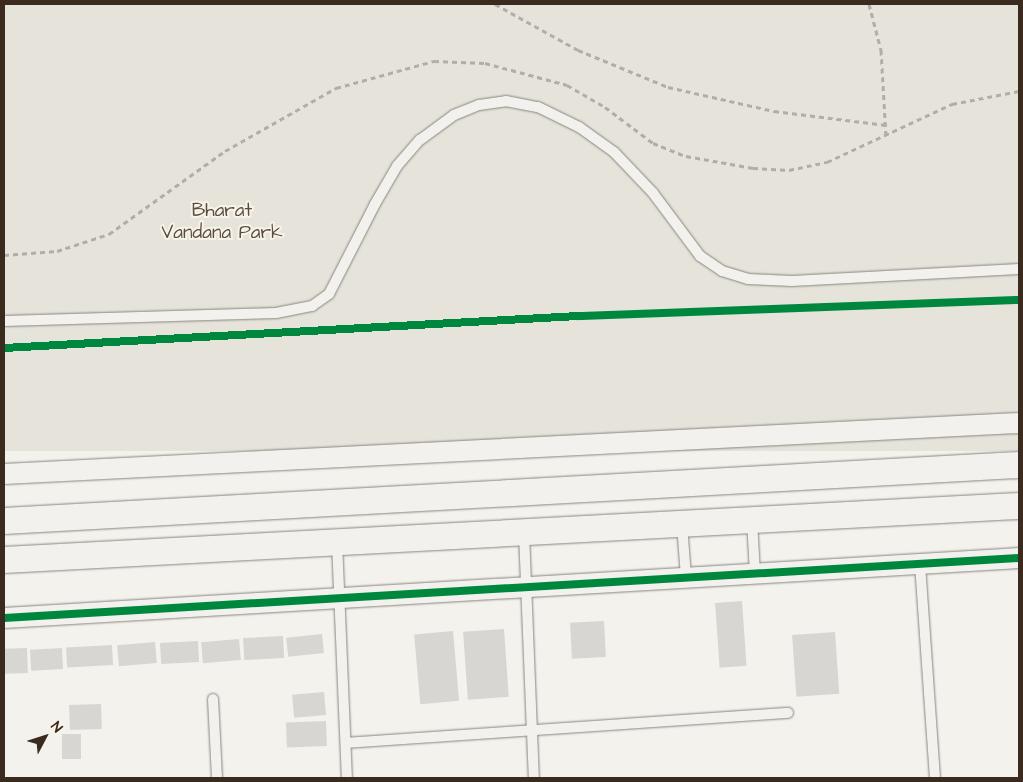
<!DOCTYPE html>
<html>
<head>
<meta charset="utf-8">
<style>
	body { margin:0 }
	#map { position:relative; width:1023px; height:782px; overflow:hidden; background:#f4f2ec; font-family:"Architects Daughter",sans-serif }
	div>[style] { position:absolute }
	.green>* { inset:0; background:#e6e3da; transform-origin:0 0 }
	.building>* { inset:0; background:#d8d6d2; transform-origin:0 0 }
	.path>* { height:3px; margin-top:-1.5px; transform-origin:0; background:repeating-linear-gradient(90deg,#b1aeaa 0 5px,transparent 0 9px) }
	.roads { filter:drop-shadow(0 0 1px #898580) drop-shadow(0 0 1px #898580) }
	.service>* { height:10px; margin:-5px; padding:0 5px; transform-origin:5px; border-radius:5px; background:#f2f1ed }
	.minor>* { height:20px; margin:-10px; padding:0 10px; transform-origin:10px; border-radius:10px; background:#f2f1ed }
	.tertiary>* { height:26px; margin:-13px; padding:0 13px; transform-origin:13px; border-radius:13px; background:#f2f1ed }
	.cycleway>* { height:8px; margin:-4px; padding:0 4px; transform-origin:4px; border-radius:4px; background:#00873e }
	span { translate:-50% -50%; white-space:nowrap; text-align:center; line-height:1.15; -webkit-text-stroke:4px #f7f3e8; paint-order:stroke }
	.park-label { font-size:19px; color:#5b4c41 }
	.frame { position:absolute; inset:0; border:5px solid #3b2a1e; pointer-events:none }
	.north { position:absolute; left:20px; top:712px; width:50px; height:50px; -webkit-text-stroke:4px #f7f3e8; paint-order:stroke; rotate:50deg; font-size:14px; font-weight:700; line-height:20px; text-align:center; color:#3b2a1e }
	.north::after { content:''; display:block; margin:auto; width:18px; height:22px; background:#3b2a1e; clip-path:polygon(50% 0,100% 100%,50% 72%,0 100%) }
</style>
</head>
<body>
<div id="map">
	<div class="green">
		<div style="left:4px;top:4px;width:1015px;height:447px"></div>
	</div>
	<div class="building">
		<div style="left:742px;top:601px;width:65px;height:27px;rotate:86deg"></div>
		<div style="left:604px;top:621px;width:36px;height:34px;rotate:87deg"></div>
		<div style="left:504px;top:629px;width:68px;height:41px;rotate:86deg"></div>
		<div style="left:453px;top:631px;width:70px;height:39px;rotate:85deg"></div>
		<div style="left:835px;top:632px;width:62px;height:43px;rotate:86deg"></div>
		<div style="left:322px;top:634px;width:19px;height:36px;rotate:84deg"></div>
		<div style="left:283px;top:636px;width:22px;height:40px;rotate:87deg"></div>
		<div style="left:239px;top:639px;width:21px;height:38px;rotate:85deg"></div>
		<div style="left:198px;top:641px;width:21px;height:38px;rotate:87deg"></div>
		<div style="left:155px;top:642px;width:21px;height:38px;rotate:85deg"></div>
		<div style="left:112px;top:645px;width:20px;height:46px;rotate:87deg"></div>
		<div style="left:27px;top:648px;width:25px;height:23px;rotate:88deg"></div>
		<div style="left:62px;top:648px;width:21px;height:32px;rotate:87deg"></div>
		<div style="left:324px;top:692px;width:23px;height:32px;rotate:85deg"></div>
		<div style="left:101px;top:704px;width:25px;height:32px;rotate:88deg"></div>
		<div style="left:326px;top:721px;width:25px;height:40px;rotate:88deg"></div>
		<div style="left:62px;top:734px;width:19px;height:25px"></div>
	</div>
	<div class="path">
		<div style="left:495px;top:4px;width:95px;rotate:29deg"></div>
		<div style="left:578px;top:50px;width:97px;rotate:22.3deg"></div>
		<div style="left:668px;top:87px;width:109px;rotate:12.8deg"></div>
		<div style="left:774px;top:111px;width:113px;rotate:7.1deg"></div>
		<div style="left:869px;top:4px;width:48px;rotate:75.4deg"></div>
		<div style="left:881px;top:50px;width:86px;rotate:86.7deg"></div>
		<div style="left:4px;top:255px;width:53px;rotate:-4.3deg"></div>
		<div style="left:57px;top:251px;width:55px;rotate:-18.1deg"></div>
		<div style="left:109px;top:234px;width:143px;rotate:-35.6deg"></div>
		<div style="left:225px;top:151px;width:128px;rotate:-29.6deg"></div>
		<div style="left:336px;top:88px;width:102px;rotate:-15.4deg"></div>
		<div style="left:434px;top:61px;width:51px;rotate:2.2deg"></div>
		<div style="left:485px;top:63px;width:85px;rotate:15deg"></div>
		<div style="left:567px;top:85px;width:44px;rotate:30.1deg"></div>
		<div style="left:605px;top:107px;width:60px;rotate:36.9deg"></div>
		<div style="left:653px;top:143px;width:35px;rotate:22deg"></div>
		<div style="left:686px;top:156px;width:68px;rotate:10.2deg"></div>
		<div style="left:753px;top:168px;width:36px;rotate:3deg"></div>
		<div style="left:789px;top:170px;width:39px;rotate:-12deg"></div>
		<div style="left:827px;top:162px;width:138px;rotate:-24.9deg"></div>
		<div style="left:952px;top:104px;width:68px;rotate:-11deg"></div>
	</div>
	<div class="roads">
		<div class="service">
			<div style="left:4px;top:321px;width:272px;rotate:-1.7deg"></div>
			<div style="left:276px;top:313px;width:37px;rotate:-11deg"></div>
			<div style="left:312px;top:306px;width:21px;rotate:-35deg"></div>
			<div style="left:329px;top:294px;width:101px;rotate:-62.9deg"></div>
			<div style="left:375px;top:204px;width:44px;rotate:-59.9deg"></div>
			<div style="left:397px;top:166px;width:35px;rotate:-49deg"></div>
			<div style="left:420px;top:140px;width:42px;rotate:-36.3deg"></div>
			<div style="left:454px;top:115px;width:27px;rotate:-22deg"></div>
			<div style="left:479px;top:105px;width:27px;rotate:-8deg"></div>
			<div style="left:506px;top:101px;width:33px;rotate:11deg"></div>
			<div style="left:538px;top:107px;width:46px;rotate:26deg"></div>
			<div style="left:579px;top:127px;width:43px;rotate:35.5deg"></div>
			<div style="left:614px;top:152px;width:57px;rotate:46.4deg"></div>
			<div style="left:653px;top:193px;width:79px;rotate:53.3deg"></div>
			<div style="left:700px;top:256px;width:27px;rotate:34deg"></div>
			<div style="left:722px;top:271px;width:27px;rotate:17deg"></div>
			<div style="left:748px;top:279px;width:44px;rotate:2.6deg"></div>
			<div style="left:792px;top:281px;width:227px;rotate:-3deg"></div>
			<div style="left:752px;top:520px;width:53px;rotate:86.8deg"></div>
			<div style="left:682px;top:524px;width:53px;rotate:85.7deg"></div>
			<div style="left:524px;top:533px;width:245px;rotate:87.7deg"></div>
			<div style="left:337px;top:542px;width:236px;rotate:87.6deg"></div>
			<div style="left:920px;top:564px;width:215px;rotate:86deg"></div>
			<div style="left:213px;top:699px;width:79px;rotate:87.1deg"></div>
			<div style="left:346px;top:743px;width:443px;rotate:-3.9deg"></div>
		</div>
		<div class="minor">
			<div style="left:4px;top:474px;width:1016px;rotate:-2.88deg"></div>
			<div style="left:4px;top:618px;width:1017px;rotate:-3.38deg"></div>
		</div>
		<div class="tertiary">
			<div style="left:4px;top:521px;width:1017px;rotate:-3.16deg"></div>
			<div style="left:4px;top:560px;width:1016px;rotate:-3.05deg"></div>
		</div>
	</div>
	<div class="cycleway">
		<div style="left:4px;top:348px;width:576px;rotate:-3.19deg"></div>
		<div style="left:579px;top:316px;width:440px;rotate:-2.1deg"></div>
		<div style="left:4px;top:618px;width:1017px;rotate:-3.38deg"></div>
	</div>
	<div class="park-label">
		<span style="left:222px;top:222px">Bharat<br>Vandana Park</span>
	</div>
	<div class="frame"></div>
	<div class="north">N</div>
</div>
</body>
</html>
